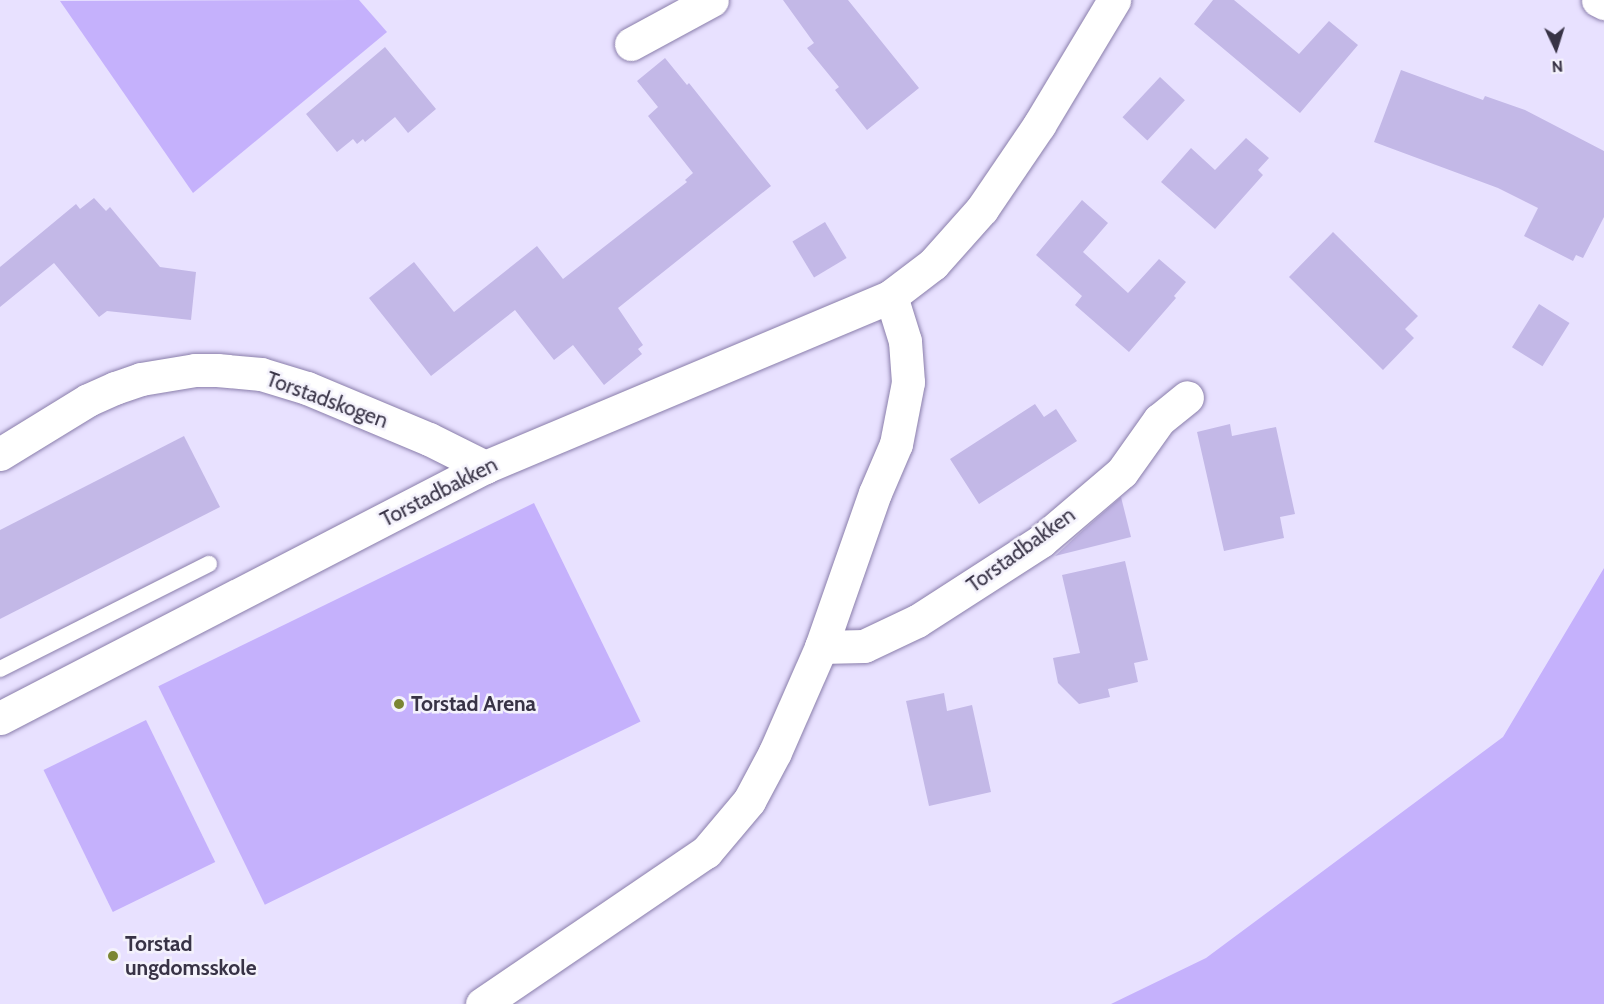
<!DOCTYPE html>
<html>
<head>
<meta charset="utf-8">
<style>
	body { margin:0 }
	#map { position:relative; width:1604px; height:1004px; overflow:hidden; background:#e8e1ff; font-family:Cabin,sans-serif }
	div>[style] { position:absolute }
	.green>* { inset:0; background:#c5b1fc; transform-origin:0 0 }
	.building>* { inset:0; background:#c3b8e7; transform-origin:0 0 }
	.roads { filter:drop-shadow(0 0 2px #8a7eab) drop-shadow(0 0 2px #8a7eab) }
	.lane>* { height:16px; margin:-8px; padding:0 8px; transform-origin:8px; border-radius:8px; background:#fff }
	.street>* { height:33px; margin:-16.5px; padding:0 16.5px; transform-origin:16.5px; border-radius:16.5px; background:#fff }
	.dots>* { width:16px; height:16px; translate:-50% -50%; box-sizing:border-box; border:3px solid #f4f2fc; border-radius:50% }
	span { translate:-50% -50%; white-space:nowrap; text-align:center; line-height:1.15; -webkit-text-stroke:5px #f4f2fc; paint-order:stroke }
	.street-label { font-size:21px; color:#383346 }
	.poi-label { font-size:21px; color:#383346; font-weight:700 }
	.left { translate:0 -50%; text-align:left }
	.north { position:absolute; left:1526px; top:18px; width:60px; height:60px; -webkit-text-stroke:4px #f4f2fc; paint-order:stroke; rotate:176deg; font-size:16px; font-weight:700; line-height:24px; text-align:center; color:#383346 }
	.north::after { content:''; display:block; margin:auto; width:21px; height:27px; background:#383346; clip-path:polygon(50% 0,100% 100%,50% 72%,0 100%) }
</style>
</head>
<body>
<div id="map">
	<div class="green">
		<div style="clip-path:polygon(359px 0,387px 32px,193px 193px,60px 1px)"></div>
		<div style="left:534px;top:503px;width:243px;height:418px;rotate:64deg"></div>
		<div style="clip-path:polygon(1604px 568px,1604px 1004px,1111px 1004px,1206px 958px,1503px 737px)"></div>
		<div style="left:146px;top:720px;width:158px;height:114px;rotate:64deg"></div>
	</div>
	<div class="building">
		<div style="clip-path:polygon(783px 0,848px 0,919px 88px,867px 130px,835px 90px,839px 87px,807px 48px,814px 43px)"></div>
		<div style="clip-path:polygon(1213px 0,1234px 0,1299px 54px,1329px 21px,1358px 45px,1300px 113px,1194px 24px)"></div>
		<div style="clip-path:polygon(385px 47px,436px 109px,408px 133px,395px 117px,365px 142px,363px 139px,357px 144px,353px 139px,337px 152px,306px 114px)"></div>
		<div style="clip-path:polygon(665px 58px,687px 85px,689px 83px,771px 186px,618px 308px,643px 345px,638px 349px,642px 354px,604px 385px,573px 345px,554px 360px,515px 310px,431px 376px,369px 298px,414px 262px,454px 312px,537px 246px,563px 279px,687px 182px,685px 180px,693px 173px,648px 116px,658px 107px,637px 81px)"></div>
		<div style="clip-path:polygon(1401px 70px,1483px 100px,1485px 96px,1525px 110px,1604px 151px,1604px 217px,1583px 258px,1576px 255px,1573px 261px,1524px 236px,1538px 208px,1498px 188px,1374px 142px)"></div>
		<div style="left:1160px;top:77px;width:34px;height:55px;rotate:43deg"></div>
		<div style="clip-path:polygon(1246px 138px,1269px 158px,1258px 170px,1263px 175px,1215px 229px,1161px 182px,1191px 148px,1215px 170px)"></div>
		<div style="clip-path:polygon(94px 198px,106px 211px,110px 207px,160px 267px,196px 272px,191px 320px,107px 311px,99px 317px,54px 263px,0 307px,0 267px,76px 204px,80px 209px)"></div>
		<div style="clip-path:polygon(1082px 200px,1108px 223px,1083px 252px,1128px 293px,1159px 259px,1186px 282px,1174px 296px,1176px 298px,1129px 352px,1075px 305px,1082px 296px,1036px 255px)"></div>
		<div style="left:825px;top:222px;width:42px;height:38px;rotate:59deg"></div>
		<div style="clip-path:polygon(1333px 232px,1418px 316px,1405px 329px,1414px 338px,1383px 370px,1289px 277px)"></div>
		<div style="left:1539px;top:304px;width:36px;height:51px;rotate:32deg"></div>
		<div style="clip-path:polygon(1035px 404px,1044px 417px,1056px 409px,1077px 441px,979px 504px,950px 459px)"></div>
		<div style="clip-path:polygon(1230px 424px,1232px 436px,1276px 427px,1295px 514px,1280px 517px,1284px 538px,1224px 551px,1197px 432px)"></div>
		<div style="clip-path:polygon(184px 436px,220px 507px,0 619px,0 530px)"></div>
		<div style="clip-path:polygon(1121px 497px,1131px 537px,1055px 556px,1080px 533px)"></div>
		<div style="clip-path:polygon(1125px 561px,1148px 660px,1134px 663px,1138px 682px,1108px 689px,1110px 697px,1079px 704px,1058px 683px,1053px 658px,1080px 653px,1062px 575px)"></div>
		<div style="clip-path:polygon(944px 693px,947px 711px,972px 705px,991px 792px,929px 806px,906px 701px)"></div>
	</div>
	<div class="roads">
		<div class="lane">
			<div style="left:0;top:669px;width:234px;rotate:-26.7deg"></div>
		</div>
		<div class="street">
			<div style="left:1598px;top:0;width:7px;rotate:27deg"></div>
			<div style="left:631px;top:44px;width:92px;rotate:-28.5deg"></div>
			<div style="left:0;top:454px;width:103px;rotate:-31.5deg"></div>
			<div style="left:88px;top:400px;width:30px;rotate:-24deg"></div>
			<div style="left:115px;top:388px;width:28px;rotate:-19deg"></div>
			<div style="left:141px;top:379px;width:55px;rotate:-9.5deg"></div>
			<div style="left:195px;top:370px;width:22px"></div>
			<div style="left:217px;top:370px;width:44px;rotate:5.2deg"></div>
			<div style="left:261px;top:374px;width:48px;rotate:16.9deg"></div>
			<div style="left:307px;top:388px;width:132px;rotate:22.7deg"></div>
			<div style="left:429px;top:439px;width:63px;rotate:26.6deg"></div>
			<div style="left:821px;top:647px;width:43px;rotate:-1.3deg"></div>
			<div style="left:864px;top:646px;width:59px;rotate:-25.3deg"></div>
			<div style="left:917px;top:621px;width:148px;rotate:-32.8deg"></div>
			<div style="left:1041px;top:541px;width:106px;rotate:-40.4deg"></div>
			<div style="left:1122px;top:472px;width:64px;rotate:-54.6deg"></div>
			<div style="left:1159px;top:420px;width:36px;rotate:-39deg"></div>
			<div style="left:0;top:718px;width:546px;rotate:-27.36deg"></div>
			<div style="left:485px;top:467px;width:441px;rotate:-22.8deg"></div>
			<div style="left:891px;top:296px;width:53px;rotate:-37.3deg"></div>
			<div style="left:933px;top:264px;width:74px;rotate:-48.3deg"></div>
			<div style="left:982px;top:209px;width:102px;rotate:-55.8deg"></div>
			<div style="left:1039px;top:125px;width:146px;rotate:-59deg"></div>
			<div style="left:482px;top:1004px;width:271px;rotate:-34.2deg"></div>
			<div style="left:706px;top:852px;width:67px;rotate:-49.9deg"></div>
			<div style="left:749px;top:801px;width:55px;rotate:-62deg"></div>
			<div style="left:775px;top:752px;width:115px;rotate:-66.3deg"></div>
			<div style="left:821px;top:647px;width:163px;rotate:-70.7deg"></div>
			<div style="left:875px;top:493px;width:53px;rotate:-66.8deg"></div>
			<div style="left:896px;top:444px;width:63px;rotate:-79deg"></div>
			<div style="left:908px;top:382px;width:41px;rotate:-94.2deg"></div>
			<div style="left:905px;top:341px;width:47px;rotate:-107.3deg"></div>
		</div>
	</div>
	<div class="dots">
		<div style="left:399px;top:704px;background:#7b8633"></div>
		<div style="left:113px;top:956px;background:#7b8633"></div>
	</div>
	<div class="street-label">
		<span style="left:327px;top:400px;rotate:20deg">Torstadskogen</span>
		<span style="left:439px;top:492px;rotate:-27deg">Torstadbakken</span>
		<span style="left:1021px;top:550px;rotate:-36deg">Torstadbakken</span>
	</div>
	<div class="poi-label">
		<span class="left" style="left:411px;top:704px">Torstad Arena</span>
		<span class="left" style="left:125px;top:956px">Torstad<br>ungdomsskole</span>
	</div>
	<div class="north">N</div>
</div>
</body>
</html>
